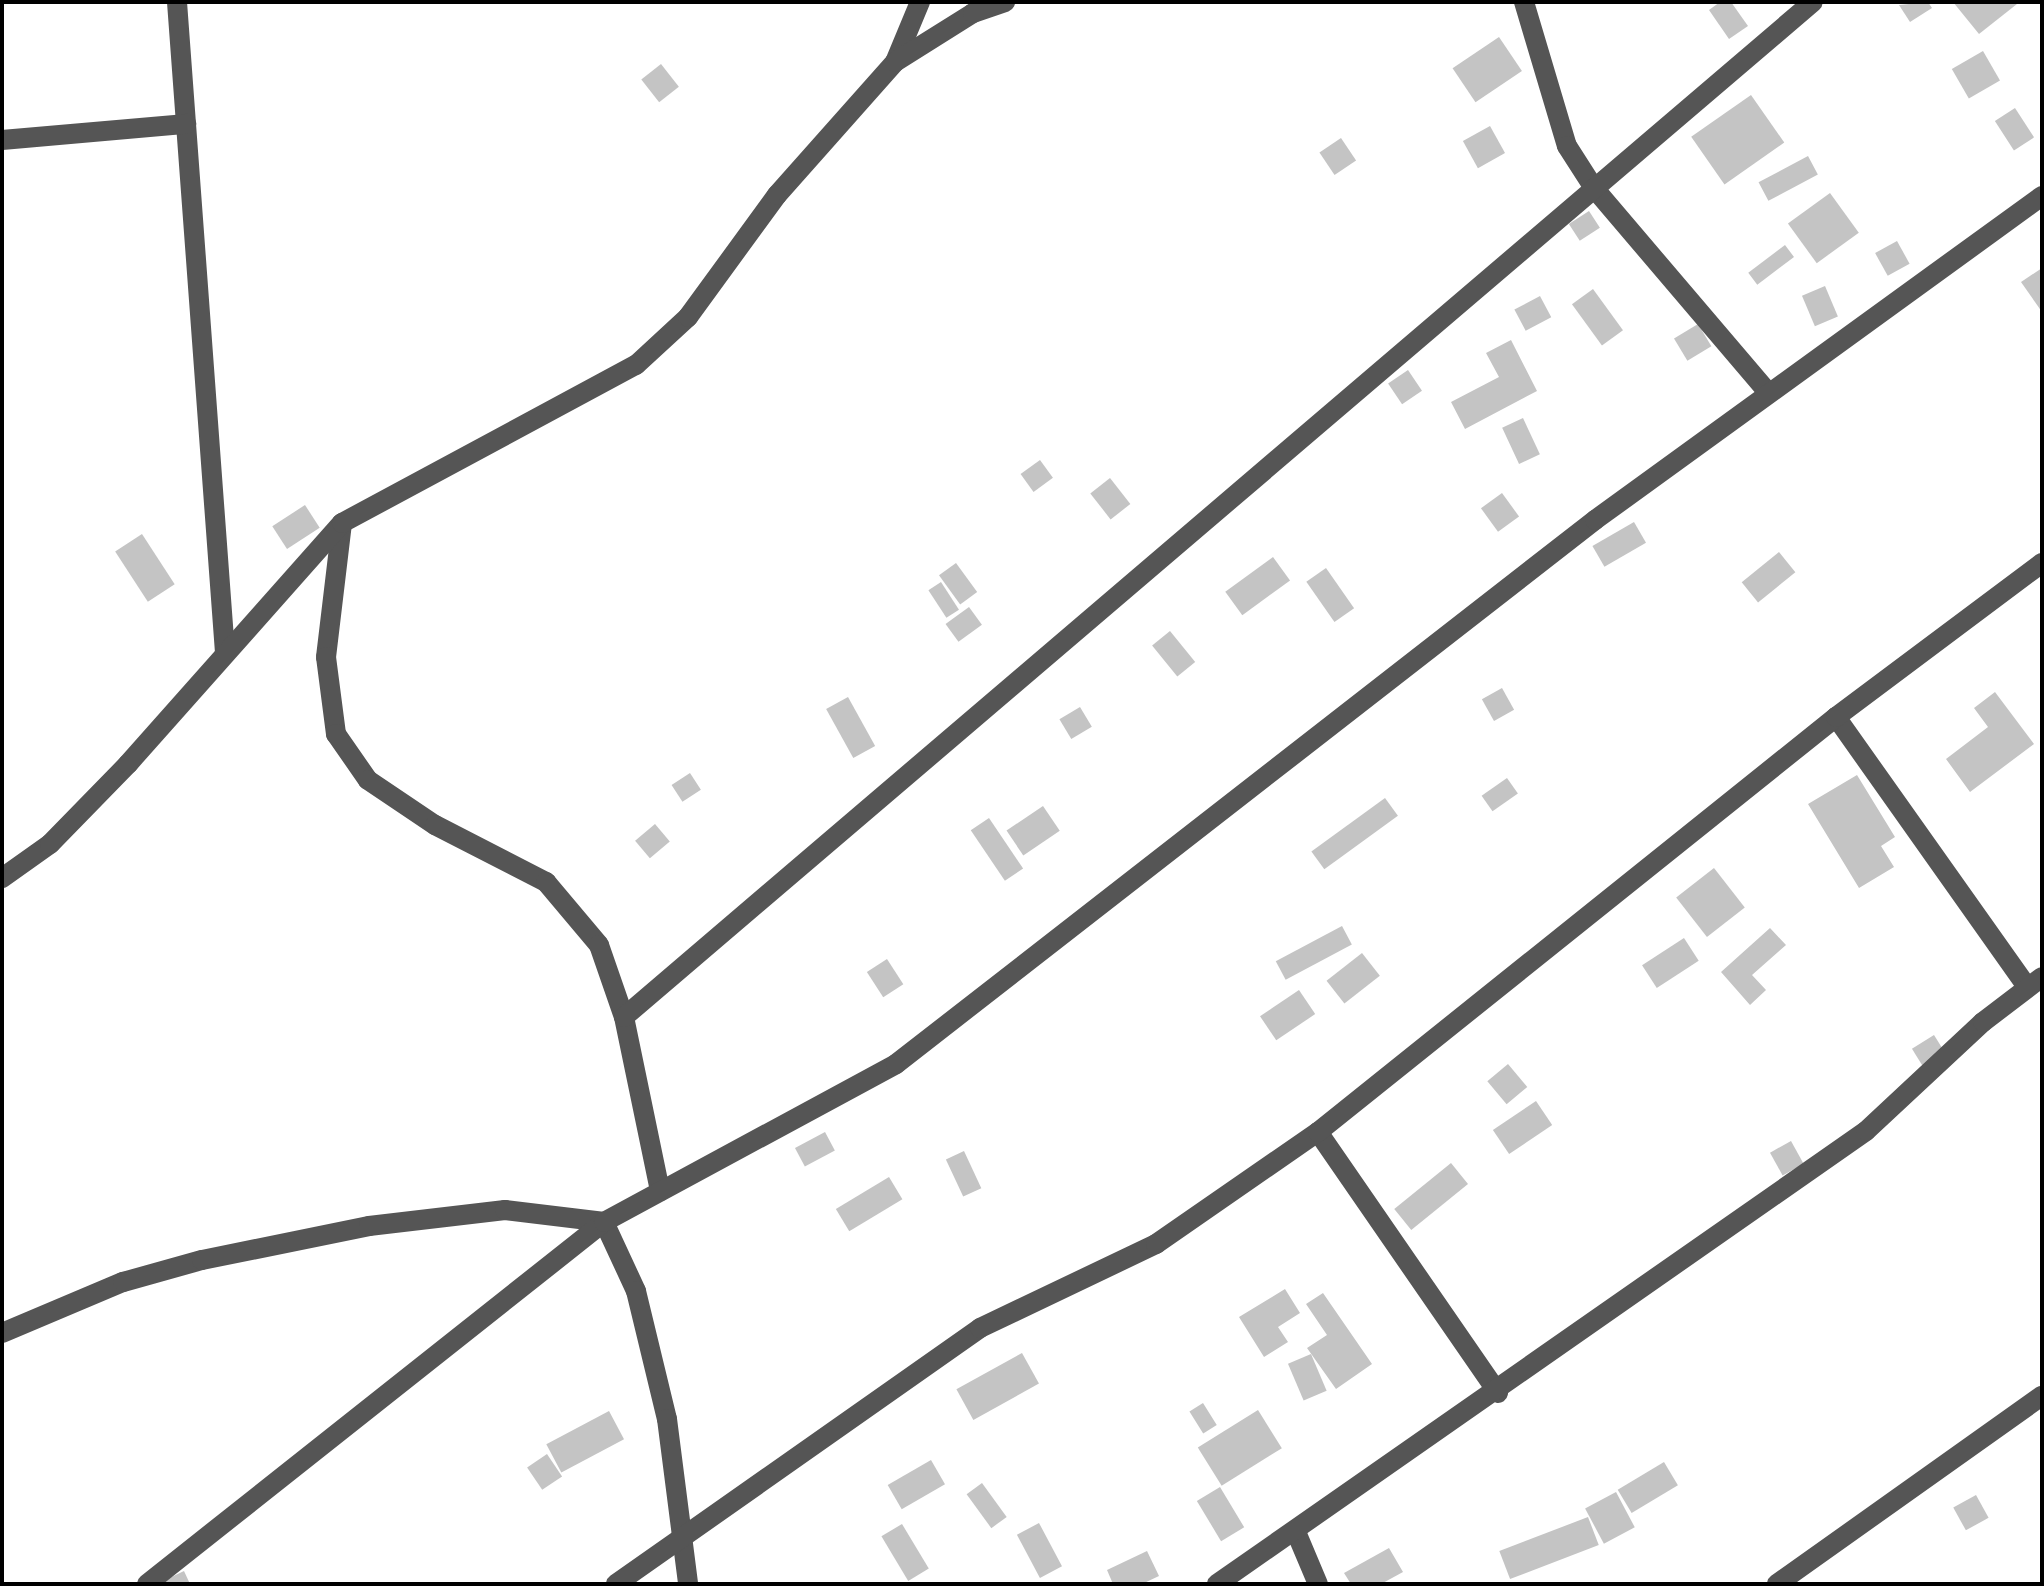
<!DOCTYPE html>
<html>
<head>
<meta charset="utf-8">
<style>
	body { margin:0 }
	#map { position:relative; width:2044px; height:1586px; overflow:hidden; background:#fff; font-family:"Titillium Web",sans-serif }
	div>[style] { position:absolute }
	.building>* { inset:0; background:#c4c4c4; transform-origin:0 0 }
	.minor>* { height:20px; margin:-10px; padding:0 10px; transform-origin:10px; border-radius:10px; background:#555 }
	span { translate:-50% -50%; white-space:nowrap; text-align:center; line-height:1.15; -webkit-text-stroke:6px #fff; paint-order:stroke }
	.frame { position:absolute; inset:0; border:4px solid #000; pointer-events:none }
</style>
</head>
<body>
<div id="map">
	<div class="building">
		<div style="clip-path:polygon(1720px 2px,1731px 2px,1748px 26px,1729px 39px,1709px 10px)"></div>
		<div style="clip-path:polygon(1928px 2px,1932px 8px,1910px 22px,1899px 5px)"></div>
		<div style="clip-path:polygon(1953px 2px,2016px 2px,2017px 4px,1979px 34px)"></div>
		<div style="left:1499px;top:37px;width:41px;height:56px;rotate:56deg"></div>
		<div style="left:1983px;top:51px;width:34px;height:36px;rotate:60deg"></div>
		<div style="left:661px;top:64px;width:29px;height:25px;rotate:52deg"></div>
		<div style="left:1751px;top:95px;width:58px;height:73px;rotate:55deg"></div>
		<div style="left:2015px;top:108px;width:35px;height:24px;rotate:57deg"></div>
		<div style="left:1490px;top:126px;width:31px;height:31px;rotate:61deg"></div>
		<div style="left:1341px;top:138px;width:27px;height:26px;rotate:56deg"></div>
		<div style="left:1808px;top:156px;width:21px;height:56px;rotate:62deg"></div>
		<div style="left:1830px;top:193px;width:49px;height:52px;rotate:54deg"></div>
		<div style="left:1589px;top:211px;width:20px;height:24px;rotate:57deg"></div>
		<div style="left:1897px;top:241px;width:26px;height:25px;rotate:61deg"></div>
		<div style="left:1785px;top:245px;width:15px;height:46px;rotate:53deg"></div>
		<div style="clip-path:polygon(2042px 268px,2042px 312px,2021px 282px)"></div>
		<div style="left:1825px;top:286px;width:33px;height:25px;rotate:67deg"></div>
		<div style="left:1593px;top:289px;width:51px;height:26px;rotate:54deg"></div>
		<div style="left:1540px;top:296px;width:24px;height:29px;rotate:62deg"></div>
		<div style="left:1698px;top:324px;width:26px;height:28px;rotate:59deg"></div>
		<div style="clip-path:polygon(1511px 340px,1537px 391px,1465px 429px,1451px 402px,1499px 377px,1486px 353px)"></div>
		<div style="left:1408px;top:370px;width:25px;height:24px;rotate:56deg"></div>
		<div style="left:1523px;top:418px;width:40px;height:23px;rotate:65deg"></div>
		<div style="left:1040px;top:460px;width:22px;height:24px;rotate:54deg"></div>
		<div style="left:1110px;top:478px;width:33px;height:25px;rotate:52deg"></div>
		<div style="left:1502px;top:493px;width:29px;height:26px;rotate:54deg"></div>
		<div style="left:305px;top:505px;width:27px;height:39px;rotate:57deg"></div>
		<div style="left:1634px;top:522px;width:24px;height:48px;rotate:60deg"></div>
		<div style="left:142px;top:534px;width:60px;height:32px;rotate:57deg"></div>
		<div style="left:1779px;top:552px;width:26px;height:48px;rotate:51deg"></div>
		<div style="left:1273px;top:557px;width:29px;height:59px;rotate:54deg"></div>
		<div style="left:956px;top:563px;width:36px;height:21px;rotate:54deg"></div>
		<div style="left:1326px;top:568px;width:49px;height:24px;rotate:55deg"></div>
		<div style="left:941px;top:582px;width:33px;height:15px;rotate:57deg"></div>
		<div style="left:969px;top:607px;width:22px;height:29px;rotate:54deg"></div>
		<div style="left:1170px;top:631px;width:40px;height:23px;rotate:51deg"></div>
		<div style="left:1502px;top:688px;width:25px;height:23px;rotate:61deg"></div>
		<div style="clip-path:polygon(1995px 692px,2034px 744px,1970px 792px,1946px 759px,1988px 727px,1974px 708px)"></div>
		<div style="left:848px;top:697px;width:56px;height:25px;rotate:61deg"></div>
		<div style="left:1080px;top:707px;width:23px;height:24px;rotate:59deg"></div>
		<div style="left:690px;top:773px;width:20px;height:22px;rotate:57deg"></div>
		<div style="clip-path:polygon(1857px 775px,1895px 837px,1881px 846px,1894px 867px,1859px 888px,1808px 804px)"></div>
		<div style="left:1507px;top:778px;width:19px;height:31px;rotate:55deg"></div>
		<div style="left:1385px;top:798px;width:22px;height:91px;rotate:54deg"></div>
		<div style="left:1043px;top:806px;width:30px;height:44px;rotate:56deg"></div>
		<div style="left:989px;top:818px;width:61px;height:22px;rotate:56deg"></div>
		<div style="left:655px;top:824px;width:23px;height:26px;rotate:50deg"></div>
		<div style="left:1714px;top:868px;width:50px;height:48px;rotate:52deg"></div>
		<div style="left:1342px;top:926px;width:21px;height:75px;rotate:62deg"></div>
		<div style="clip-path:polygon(1770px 928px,1786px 945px,1752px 975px,1766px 990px,1750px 1005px,1721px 972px)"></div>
		<div style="left:1684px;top:938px;width:27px;height:50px;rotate:57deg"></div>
		<div style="left:1362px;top:953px;width:29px;height:45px;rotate:52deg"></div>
		<div style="left:887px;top:959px;width:30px;height:24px;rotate:57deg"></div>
		<div style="left:1299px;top:990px;width:29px;height:47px;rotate:56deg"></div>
		<div style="left:1934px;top:1035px;width:22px;height:26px;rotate:58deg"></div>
		<div style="left:1508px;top:1064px;width:30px;height:27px;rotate:50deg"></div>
		<div style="left:1536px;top:1101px;width:29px;height:52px;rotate:56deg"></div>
		<div style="left:825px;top:1132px;width:21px;height:34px;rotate:62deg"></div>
		<div style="left:1791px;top:1141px;width:26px;height:24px;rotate:61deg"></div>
		<div style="left:964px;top:1151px;width:41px;height:20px;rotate:65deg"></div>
		<div style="left:1451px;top:1163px;width:27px;height:73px;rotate:51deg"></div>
		<div style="left:889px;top:1177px;width:26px;height:62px;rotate:59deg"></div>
		<div style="clip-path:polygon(1285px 1289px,1300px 1313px,1278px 1327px,1288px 1342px,1264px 1357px,1239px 1317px)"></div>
		<div style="clip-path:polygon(1323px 1293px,1372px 1364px,1336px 1389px,1307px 1348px,1327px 1335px,1306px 1304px)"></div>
		<div style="left:1022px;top:1353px;width:35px;height:75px;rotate:61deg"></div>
		<div style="left:1311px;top:1354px;width:40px;height:25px;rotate:67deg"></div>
		<div style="left:1203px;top:1403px;width:26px;height:16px;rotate:58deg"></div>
		<div style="left:1258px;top:1410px;width:45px;height:71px;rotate:58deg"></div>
		<div style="left:609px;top:1411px;width:32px;height:71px;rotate:62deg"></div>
		<div style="left:547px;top:1454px;width:27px;height:24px;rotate:56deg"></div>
		<div style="left:931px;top:1460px;width:28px;height:50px;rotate:60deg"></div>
		<div style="left:1664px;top:1462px;width:27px;height:54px;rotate:59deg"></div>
		<div style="left:982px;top:1483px;width:42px;height:19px;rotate:54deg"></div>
		<div style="left:1220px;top:1487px;width:47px;height:27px;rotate:59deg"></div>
		<div style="left:1616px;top:1492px;width:40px;height:35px;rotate:62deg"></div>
		<div style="left:1976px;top:1495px;width:26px;height:26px;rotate:61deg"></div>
		<div style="left:1588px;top:1517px;width:30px;height:95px;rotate:69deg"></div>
		<div style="left:1039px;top:1523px;width:49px;height:25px;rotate:62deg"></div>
		<div style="left:902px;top:1524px;width:52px;height:24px;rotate:59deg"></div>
		<div style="clip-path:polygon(1389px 1548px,1403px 1572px,1381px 1584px,1351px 1584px,1344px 1573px)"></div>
		<div style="clip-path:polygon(1147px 1551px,1159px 1576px,1142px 1584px,1113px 1584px,1107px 1570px)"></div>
		<div style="clip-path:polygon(184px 1571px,190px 1584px,164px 1584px,163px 1581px)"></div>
	</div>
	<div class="minor">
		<div style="left:177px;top:2px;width:652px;rotate:85.78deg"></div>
		<div style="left:1524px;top:2px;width:150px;rotate:73.4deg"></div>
		<div style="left:1567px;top:146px;width:50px;rotate:57.3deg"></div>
		<div style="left:1594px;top:188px;width:267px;rotate:49.6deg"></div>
		<div style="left:895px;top:62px;width:65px;rotate:-67.4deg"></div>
		<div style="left:2px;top:140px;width:185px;rotate:-5deg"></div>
		<div style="left:342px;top:523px;width:135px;rotate:96.8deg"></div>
		<div style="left:326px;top:657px;width:78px;rotate:82.6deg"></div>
		<div style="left:336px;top:734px;width:56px;rotate:55.2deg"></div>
		<div style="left:368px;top:780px;width:81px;rotate:33.9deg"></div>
		<div style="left:435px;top:825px;width:125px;rotate:27.2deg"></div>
		<div style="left:546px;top:882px;width:82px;rotate:49.9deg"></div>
		<div style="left:599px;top:945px;width:76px;rotate:70.9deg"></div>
		<div style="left:624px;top:1017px;width:178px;rotate:78.3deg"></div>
		<div style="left:1836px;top:717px;width:331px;rotate:54.7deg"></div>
		<div style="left:2px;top:878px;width:59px;rotate:-35.3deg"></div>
		<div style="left:50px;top:844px;width:112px;rotate:-45.7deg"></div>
		<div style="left:128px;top:764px;width:322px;rotate:-48.4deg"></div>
		<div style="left:342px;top:523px;width:334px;rotate:-28.3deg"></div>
		<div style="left:636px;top:365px;width:71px;rotate:-42.7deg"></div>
		<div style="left:688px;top:317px;width:151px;rotate:-53.9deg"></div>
		<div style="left:777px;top:195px;width:178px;rotate:-48.4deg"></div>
		<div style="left:895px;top:62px;width:92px;rotate:-32.1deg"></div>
		<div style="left:973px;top:13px;width:34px;rotate:-19deg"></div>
		<div style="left:624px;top:1017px;width:1563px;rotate:-40.49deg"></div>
		<div style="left:1318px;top:1132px;width:317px;rotate:55.4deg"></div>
		<div style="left:2px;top:1333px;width:131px;rotate:-22.9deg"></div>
		<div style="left:123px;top:1282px;width:82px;rotate:-15.6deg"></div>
		<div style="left:202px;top:1260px;width:170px;rotate:-11.5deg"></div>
		<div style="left:369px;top:1226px;width:137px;rotate:-6.7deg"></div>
		<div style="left:505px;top:1210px;width:100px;rotate:6.9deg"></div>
		<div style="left:604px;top:1222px;width:76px;rotate:65.1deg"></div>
		<div style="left:636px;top:1291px;width:132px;rotate:76.4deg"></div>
		<div style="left:667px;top:1419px;width:166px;rotate:82.7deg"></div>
		<div style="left:1296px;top:1532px;width:56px;rotate:67.1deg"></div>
		<div style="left:147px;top:1584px;width:583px;rotate:-38.38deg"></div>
		<div style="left:604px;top:1222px;width:332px;rotate:-28.4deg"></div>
		<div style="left:896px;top:1064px;width:886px;rotate:-37.89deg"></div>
		<div style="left:1595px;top:520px;width:552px;rotate:-35.94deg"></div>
		<div style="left:616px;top:1584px;width:445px;rotate:-35.1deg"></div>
		<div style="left:980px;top:1328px;width:195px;rotate:-25.5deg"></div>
		<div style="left:1156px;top:1244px;width:197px;rotate:-34.7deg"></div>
		<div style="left:1318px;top:1132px;width:664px;rotate:-38.7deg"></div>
		<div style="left:1836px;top:717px;width:257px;rotate:-36.8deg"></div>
		<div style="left:1217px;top:1584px;width:791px;rotate:-34.91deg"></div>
		<div style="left:1866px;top:1131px;width:160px;rotate:-43deg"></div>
		<div style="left:1983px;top:1022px;width:74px;rotate:-37.3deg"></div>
		<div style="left:1777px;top:1584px;width:325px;rotate:-35.4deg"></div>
	</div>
	<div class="frame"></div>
</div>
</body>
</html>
